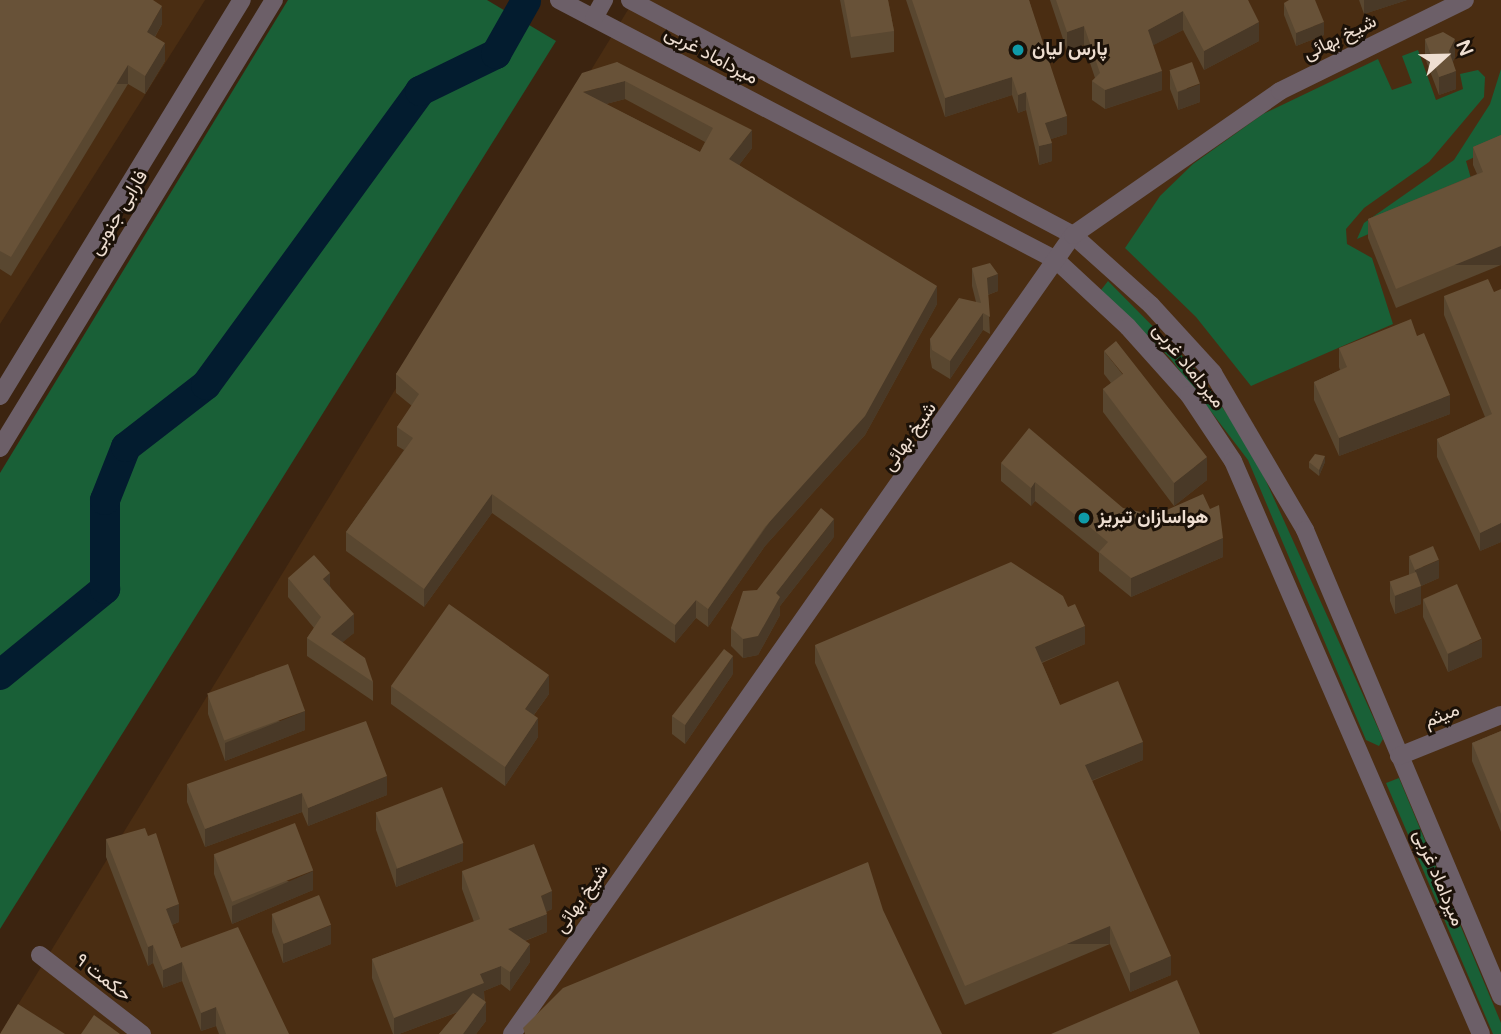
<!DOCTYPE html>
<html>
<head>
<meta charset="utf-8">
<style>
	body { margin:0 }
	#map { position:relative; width:1501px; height:1034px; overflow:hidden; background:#3c2410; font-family:"Varela Round",Vazirmatn,sans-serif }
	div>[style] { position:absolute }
	.built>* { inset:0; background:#4a2d12 }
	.green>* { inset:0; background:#196037 }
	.river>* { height:30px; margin:-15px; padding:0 15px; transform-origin:15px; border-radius:15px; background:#031c2f }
	.minor>* { height:18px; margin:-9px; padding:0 9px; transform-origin:9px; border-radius:9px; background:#6c5f68 }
	.wall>* { inset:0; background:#594730 }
	.shaded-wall>* { inset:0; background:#493927; transform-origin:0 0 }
	.building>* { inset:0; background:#685238; transform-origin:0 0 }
	.dots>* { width:19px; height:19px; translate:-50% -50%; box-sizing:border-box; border:4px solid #1b1108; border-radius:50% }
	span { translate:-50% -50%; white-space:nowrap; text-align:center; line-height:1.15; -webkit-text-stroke:6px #1b1108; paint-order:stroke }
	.street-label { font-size:19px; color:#eeded1 }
	.poi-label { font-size:19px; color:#eeded1; font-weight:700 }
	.left { translate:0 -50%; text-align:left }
	.north { position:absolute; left:1410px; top:21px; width:70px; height:70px; -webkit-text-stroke:5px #1b1108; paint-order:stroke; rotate:68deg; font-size:19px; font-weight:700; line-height:28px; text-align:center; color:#eeded1 }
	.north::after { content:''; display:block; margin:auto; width:24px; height:32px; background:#eeded1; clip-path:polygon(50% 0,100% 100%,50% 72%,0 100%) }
</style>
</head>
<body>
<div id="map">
	<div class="built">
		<div style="clip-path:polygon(0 0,205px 0,0 324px)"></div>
		<div style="clip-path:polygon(634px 0,1501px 0,1501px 1034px,0 1034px)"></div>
	</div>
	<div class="green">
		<div style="clip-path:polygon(288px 0,487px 0,556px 41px,0 929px,0 473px)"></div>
		<div style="clip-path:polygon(1418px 50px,1436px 100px,1463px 89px,1460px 74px,1478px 70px,1485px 77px,1484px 97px,1429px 162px,1364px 208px,1346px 229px,1347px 244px,1372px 258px,1393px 324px,1251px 386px,1196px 317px,1125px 248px,1160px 196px,1193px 164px,1263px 114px,1378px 59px,1392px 90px,1412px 83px,1402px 56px)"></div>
		<div style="clip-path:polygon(1501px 69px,1501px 145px,1466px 161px,1474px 189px,1357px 239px,1364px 223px,1454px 160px,1490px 104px)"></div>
		<div style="clip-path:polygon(1108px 281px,1196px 370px,1251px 448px,1383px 739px,1379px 746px,1366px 740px,1248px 460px,1170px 358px,1101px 290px)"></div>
		<div style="clip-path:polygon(1399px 778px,1501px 1023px,1501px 1034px,1493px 1034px,1386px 783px)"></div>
	</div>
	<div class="river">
		<div style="left:0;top:675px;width:136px;rotate:-39.3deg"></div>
		<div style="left:105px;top:589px;width:89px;rotate:-90deg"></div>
		<div style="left:105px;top:500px;width:57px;rotate:-68.4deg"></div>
		<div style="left:126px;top:447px;width:101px;rotate:-37.8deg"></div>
		<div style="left:206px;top:385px;width:364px;rotate:-53.9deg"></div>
		<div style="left:420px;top:91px;width:85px;rotate:-26deg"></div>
		<div style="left:496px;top:54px;width:61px;rotate:-60.5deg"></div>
	</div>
	<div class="minor">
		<div style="left:559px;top:0;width:561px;rotate:27.62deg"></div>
		<div style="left:1056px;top:260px;width:98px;rotate:42.9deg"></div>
		<div style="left:1128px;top:327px;width:91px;rotate:48.1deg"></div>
		<div style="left:1189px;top:395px;width:79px;rotate:56.3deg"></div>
		<div style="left:1233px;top:461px;width:624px;rotate:66.6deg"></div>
		<div style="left:630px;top:0;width:501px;rotate:27.94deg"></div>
		<div style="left:1073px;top:235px;width:105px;rotate:41.9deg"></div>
		<div style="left:1151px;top:305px;width:92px;rotate:47.6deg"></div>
		<div style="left:1213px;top:373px;width:182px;rotate:59.6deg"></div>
		<div style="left:1305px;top:530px;width:506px;rotate:67.19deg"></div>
		<div style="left:594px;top:18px;width:21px;rotate:-61deg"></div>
		<div style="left:0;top:396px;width:464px;rotate:-58.6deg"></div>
		<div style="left:0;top:448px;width:525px;rotate:-58.55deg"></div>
		<div style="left:1399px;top:756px;width:110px;rotate:-21.9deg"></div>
		<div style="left:40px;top:955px;width:129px;rotate:37.8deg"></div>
		<div style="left:512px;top:1034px;width:976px;rotate:-54.93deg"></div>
		<div style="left:1073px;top:235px;width:252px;rotate:-34.8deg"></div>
		<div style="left:1280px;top:91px;width:206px;rotate:-26.2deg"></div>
	</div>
	<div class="wall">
		<div style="clip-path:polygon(0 0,162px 24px,155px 37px,165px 61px,145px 94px,128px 84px,11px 276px,0 269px)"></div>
		<div style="clip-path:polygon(840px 0,888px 0,894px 31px,894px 52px,851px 58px)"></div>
		<div style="clip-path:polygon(906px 0,1029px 0,1067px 134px,1051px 139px,1052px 161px,1039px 165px,1026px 110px,1018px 113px,1012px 95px,945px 117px)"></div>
		<div style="clip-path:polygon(1050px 0,1248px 0,1259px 41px,1204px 70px,1183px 30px,1153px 45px,1162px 90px,1105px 109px,1092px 100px,1092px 81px,1095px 78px,1084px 45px,1067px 51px)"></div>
		<div style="clip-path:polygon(1359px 0,1407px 0,1364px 14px)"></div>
		<div style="clip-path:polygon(1284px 3px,1324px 35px,1296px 46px,1284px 15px)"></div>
		<div style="clip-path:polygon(1425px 39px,1455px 57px,1453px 61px,1456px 89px,1439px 95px,1425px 58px)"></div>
		<div style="clip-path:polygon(evenodd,617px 62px,752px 148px,739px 165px,937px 304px,865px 435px,765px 546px,708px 627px,696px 618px,675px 643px,492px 513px,424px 607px,346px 551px,346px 532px,404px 450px,397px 446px,397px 427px,412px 406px,396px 393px,396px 374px,617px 62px,625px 99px,705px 142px,700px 152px,606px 104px,625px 99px)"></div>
		<div style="clip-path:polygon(1170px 71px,1200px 102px,1178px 110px,1170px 89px)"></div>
		<div style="clip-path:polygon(1501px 135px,1501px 265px,1396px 308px,1368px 238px,1368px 219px,1477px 174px,1473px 165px,1473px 147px)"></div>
		<div style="clip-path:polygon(972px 268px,998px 291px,988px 295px,990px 334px,983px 330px,950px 379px,932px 368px,930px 357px,930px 339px,976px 302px,972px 286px)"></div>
		<div style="clip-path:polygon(1494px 292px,1501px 542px,1480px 551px,1437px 457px,1437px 439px,1485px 417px,1444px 315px,1444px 296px)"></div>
		<div style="clip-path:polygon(1417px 336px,1450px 414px,1339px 456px,1314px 400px,1314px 382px,1340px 370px,1339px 367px,1339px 348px)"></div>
		<div style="clip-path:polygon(1104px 351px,1207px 480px,1174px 506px,1103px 412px,1103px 389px,1111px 383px,1104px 374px)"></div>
		<div style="clip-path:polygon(1309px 462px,1325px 462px,1319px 476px,1309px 468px)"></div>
		<div style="clip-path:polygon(1001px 463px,1123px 508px,1141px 521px,1223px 557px,1131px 597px,1099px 571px,1099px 553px,1035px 501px,1031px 506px,1001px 481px)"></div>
		<div style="clip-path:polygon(834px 537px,780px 606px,780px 615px,758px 655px,743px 658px,731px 646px,731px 628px)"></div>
		<div style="clip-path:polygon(1409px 557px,1439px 578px,1421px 586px,1421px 604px,1395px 614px,1390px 601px,1390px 583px,1409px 575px)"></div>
		<div style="clip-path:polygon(288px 578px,330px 586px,354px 633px,342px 642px,373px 682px,373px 701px,307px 656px,307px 638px,314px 628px,288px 597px)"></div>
		<div style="clip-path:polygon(1423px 599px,1482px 657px,1448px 672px,1423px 617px)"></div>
		<div style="clip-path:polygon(1085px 644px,1042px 663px,1060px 705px,1143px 760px,1092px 781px,1171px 975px,1130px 992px,1110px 944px,965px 1005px,815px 663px,815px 645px)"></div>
		<div style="clip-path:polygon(733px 674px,685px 744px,672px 734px,672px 716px)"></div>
		<div style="clip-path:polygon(391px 686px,549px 694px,534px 715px,538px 737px,505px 786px,391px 704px)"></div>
		<div style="clip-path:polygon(208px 696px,305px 730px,225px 761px,208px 714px)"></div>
		<div style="clip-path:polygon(1501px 731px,1501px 832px,1472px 761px,1472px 743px)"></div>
		<div style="clip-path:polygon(187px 784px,387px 795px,308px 826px,302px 812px,205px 847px,187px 802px)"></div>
		<div style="clip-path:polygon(376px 812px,463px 861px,396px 887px,376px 830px)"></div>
		<div style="clip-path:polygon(106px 839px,179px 922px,172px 925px,181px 948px,289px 1034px,219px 1034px,216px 1026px,201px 1031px,182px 981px,163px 988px,153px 963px,148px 966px,106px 857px)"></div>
		<div style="clip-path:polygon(214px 855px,313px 890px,232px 924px,214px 874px)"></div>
		<div style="clip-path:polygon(462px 871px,552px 909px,546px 912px,547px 932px,525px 941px,530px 962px,510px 991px,501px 984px,484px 991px,486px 1021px,476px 1034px,439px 1034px,458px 1012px,399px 1034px,393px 1034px,372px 978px,372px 959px,474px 922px,462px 889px)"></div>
		<div style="clip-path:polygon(272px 914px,331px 944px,283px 963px,272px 932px)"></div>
	</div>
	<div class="shaded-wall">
		<div style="clip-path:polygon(1364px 0,1407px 0,1364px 14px)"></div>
		<div style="clip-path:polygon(162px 6px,162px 24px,147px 50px,147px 32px)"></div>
		<div style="clip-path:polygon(1183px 11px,1183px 30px,1148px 48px,1148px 30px)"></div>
		<div style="clip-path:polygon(1259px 22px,1259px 41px,1204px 70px,1204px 51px)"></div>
		<div style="clip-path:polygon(1324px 22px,1324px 35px,1296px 46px,1296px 33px)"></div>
		<div style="clip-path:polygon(1084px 26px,1084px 45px,1067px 51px,1067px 32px)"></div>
		<div style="clip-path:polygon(1455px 39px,1455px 57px,1449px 69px,1449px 51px)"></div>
		<div style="clip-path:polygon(165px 43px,165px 61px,145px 94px,145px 76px)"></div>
		<div style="left:128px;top:65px;width:19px;height:225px;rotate:90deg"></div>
		<div style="clip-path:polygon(1162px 71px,1162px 90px,1105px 109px,1105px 90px)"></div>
		<div style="clip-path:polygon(1456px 71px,1456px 89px,1439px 95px,1439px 77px)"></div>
		<div style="clip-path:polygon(1012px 77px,1012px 95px,945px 117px,945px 98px)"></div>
		<div style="clip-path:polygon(625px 81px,625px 99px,583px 110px,583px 92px)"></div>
		<div style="clip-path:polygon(1200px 84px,1200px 102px,1178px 110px,1178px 92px)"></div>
		<div style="clip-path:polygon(1026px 92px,1026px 110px,1018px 113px,1018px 95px)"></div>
		<div style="clip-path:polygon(1067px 116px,1067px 134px,1045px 141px,1045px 123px)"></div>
		<div style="clip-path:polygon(752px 130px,752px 148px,729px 178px,729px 159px)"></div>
		<div style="clip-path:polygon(1052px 143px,1052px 161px,1039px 165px,1039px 146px)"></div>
		<div style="left:1501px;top:246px;width:19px;height:113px;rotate:90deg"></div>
		<div style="clip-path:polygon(998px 274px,998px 291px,987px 295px,987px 278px)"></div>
		<div style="clip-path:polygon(937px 286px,937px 304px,865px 435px,765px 546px,708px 627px,708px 609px)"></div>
		<div style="clip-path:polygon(983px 313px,983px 330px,950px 379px,950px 361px)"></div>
		<div style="clip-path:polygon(1450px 395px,1450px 414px,1339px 456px,1339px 438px)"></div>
		<div style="clip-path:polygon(1325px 456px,1325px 462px,1319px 476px,1319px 470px)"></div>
		<div style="clip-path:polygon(1207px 457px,1207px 480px,1174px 506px,1174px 483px)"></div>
		<div style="clip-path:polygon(1035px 482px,1035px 501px,1031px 506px,1031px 488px)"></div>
		<div style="clip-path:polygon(492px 494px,492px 513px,424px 607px,424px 589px)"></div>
		<div style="clip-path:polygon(1141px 512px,1141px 531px,1128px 527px)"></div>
		<div style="clip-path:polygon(834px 519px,834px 537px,780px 606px,780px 615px,758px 655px,743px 658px,743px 639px,776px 593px)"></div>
		<div style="clip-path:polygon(1501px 523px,1501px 542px,1480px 551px,1480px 533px)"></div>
		<div style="clip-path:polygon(1223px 538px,1223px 557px,1131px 597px,1131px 578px)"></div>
		<div style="clip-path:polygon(1439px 560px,1439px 578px,1421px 586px,1421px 604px,1395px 614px,1395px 596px,1415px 588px,1415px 570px)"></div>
		<div style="clip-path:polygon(330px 573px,330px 591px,323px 579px)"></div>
		<div style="clip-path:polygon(696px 600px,696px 618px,675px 643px,675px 625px)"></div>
		<div style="clip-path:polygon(354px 614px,354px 633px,331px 652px,331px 634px)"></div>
		<div style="clip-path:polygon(1085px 626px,1085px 644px,1035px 665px,1035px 647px)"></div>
		<div style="clip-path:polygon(1482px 639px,1482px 657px,1448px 672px,1448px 654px)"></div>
		<div style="clip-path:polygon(733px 656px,733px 674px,685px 744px,685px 725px)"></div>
		<div style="clip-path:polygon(549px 675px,549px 694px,525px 727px,525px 709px)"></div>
		<div style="clip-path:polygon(305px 711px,305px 730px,225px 761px,225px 743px)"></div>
		<div style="clip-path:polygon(538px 718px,538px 737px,505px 786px,505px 767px)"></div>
		<div style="clip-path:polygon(1143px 742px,1143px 760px,1085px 783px,1085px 765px)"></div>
		<div style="clip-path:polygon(387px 776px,387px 795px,308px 826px,308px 808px)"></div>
		<div style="clip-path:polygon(302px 793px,302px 812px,205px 847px,205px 829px)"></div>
		<div style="clip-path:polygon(463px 843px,463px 861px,396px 887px,396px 869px)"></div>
		<div style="clip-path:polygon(313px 871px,313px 890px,232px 924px,232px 906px)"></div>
		<div style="clip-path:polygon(552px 891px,552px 909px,541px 914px,541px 896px)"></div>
		<div style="clip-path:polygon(179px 904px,179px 922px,166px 927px,166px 909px)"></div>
		<div style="clip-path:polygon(547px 914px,547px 932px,508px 947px,508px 929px)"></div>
		<div style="clip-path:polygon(331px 925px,331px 944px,283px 963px,283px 944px)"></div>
		<div style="left:1110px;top:926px;width:18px;height:157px;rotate:90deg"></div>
		<div style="clip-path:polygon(530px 944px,530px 962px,510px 991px,510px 972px)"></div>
		<div style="clip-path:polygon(153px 945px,153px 963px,148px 966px,148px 947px)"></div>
		<div style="clip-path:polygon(1171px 956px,1171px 975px,1130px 992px,1130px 973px)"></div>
		<div style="clip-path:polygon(182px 962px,182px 981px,163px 988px,163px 970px)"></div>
		<div style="clip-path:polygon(501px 966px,501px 984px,484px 991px,484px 1002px,399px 1034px,394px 1034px,394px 1018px,480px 974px)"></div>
		<div style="clip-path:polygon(486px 1002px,486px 1021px,476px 1034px,463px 1034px)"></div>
		<div style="clip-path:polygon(216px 1007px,216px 1026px,201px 1031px,201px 1013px)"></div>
	</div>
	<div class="building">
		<div style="clip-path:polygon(0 0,153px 0,162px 6px,147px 32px,165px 43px,145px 76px,128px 65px,11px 257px,0 251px)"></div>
		<div style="clip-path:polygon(844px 0,888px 0,894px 31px,851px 37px)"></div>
		<div style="clip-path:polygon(912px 0,1029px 0,1067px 116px,1045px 123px,1052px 143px,1039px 146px,1026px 92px,1018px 95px,1012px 77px,945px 98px)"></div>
		<div style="clip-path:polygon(1056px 0,1248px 0,1259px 22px,1204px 51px,1183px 11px,1148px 30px,1162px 71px,1105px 90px,1092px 81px,1100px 73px,1084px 26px,1067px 32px)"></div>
		<div style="clip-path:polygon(1289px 0,1315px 0,1324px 22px,1296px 33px,1284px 3px)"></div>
		<div style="clip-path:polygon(1443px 32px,1455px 39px,1449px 51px,1456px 71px,1439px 77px,1425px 39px)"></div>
		<div style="clip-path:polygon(evenodd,617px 62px,752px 130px,729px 159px,937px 286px,865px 416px,765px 527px,708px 609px,696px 600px,675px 625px,492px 494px,424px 589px,346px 532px,413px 438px,397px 427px,419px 394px,396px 374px,582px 73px,617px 62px,625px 81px,713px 128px,700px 152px,583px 92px,625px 81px)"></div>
		<div style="left:1192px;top:62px;width:23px;height:24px;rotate:70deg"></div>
		<div style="clip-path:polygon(1501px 135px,1501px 246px,1396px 289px,1368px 219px,1483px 172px,1473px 147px)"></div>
		<div style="clip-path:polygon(990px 263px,998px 274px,987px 278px,990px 317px,983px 313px,950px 361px,932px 350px,930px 339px,959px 298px,981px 303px,972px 268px)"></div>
		<div style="clip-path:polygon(1488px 279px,1494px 292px,1501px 289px,1501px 523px,1480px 533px,1437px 439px,1492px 414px,1444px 296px)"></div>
		<div style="clip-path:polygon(1411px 319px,1417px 336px,1424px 333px,1450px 395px,1339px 438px,1314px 382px,1347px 367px,1339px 348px)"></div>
		<div style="clip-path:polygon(1116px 341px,1207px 457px,1174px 483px,1103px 389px,1123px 374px,1104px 351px)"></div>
		<div style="clip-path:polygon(1029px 428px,1123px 508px,1141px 512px,1128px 527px,1203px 494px,1210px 509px,1219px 505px,1223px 538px,1131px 578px,1099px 552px,1108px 542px,1035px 482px,1031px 488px,1001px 463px)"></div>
		<div style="clip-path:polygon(1315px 454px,1325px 456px,1319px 470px,1309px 462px)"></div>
		<div style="clip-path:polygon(821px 508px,834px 519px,776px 593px,780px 597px,758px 636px,743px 639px,731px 628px,743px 591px,757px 590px)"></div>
		<div style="left:1433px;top:546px;width:15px;height:26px;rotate:67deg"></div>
		<div style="clip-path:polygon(314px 555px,330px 573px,323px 579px,354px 614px,331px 634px,365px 658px,373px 682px,307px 638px,321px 617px,288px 578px)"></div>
		<div style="clip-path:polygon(1011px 562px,1063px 596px,1068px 607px,1075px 604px,1085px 626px,1035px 647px,1060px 705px,1118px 681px,1143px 742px,1085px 765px,1171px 956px,1130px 973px,1110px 926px,965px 986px,815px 645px)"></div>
		<div style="left:1416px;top:572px;width:15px;height:28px;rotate:70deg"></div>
		<div style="left:1457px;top:584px;width:60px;height:37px;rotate:66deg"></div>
		<div style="clip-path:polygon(449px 604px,549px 675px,525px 709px,538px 718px,505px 767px,391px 686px)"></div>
		<div style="clip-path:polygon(724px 649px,733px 656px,685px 725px,672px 716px)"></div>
		<div style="left:288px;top:664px;width:50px;height:86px;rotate:70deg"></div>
		<div style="clip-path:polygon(366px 721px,387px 776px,308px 808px,302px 793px,205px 829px,187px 784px)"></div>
		<div style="clip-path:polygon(1501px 731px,1501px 814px,1472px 743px)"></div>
		<div style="left:442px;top:787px;width:60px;height:71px;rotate:69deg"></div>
		<div style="left:295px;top:823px;width:51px;height:87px;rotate:69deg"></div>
		<div style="clip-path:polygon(145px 828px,148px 836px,156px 833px,179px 904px,166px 909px,181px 948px,238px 927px,289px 1034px,226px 1034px,216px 1007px,201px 1013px,182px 962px,163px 970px,153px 945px,148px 947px,106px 839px)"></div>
		<div style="clip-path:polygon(534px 844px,552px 891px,541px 896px,547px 914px,508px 929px,530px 944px,510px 972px,501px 966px,480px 974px,484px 983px,394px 1018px,372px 959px,480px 919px,462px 871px)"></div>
		<div style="clip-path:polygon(868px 862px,883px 910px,942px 1034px,525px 1034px,523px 1028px,563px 988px)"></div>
		<div style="left:319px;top:895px;width:32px;height:51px;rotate:68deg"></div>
		<div style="clip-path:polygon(1177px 980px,1200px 1034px,1051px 1034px)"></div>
		<div style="clip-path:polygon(473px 993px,486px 1002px,463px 1034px,439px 1034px)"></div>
		<div style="clip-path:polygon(18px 1004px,65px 1034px,0 1034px)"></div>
		<div style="clip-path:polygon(94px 1015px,120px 1034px,81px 1034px)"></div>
	</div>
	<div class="dots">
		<div style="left:1018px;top:50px;background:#0f9aa8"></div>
		<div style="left:1084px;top:518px;background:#0f9aa8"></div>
	</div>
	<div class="street-label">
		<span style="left:1340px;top:38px;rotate:-26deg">شیخ بهائی</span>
		<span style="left:711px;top:56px;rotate:28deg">میرداماد غربی</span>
		<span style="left:119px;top:213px;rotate:-59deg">فارابی جنوبی</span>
		<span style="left:1188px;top:366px;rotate:51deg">میرداماد غربی</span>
		<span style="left:910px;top:437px;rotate:-55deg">شیخ بهائی</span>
		<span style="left:1442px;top:716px;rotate:-22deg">میثم</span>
		<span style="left:1438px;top:878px;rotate:67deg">میرداماد غربی</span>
		<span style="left:582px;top:899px;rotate:-55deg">شیخ بهائی</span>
		<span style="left:103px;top:978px;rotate:38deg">حکمت ۹</span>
	</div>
	<div class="poi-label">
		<span class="left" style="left:1032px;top:50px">پارس لیان</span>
		<span class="left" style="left:1098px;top:518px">هواسازان تبریز</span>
	</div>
	<div class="north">N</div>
</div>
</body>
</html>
